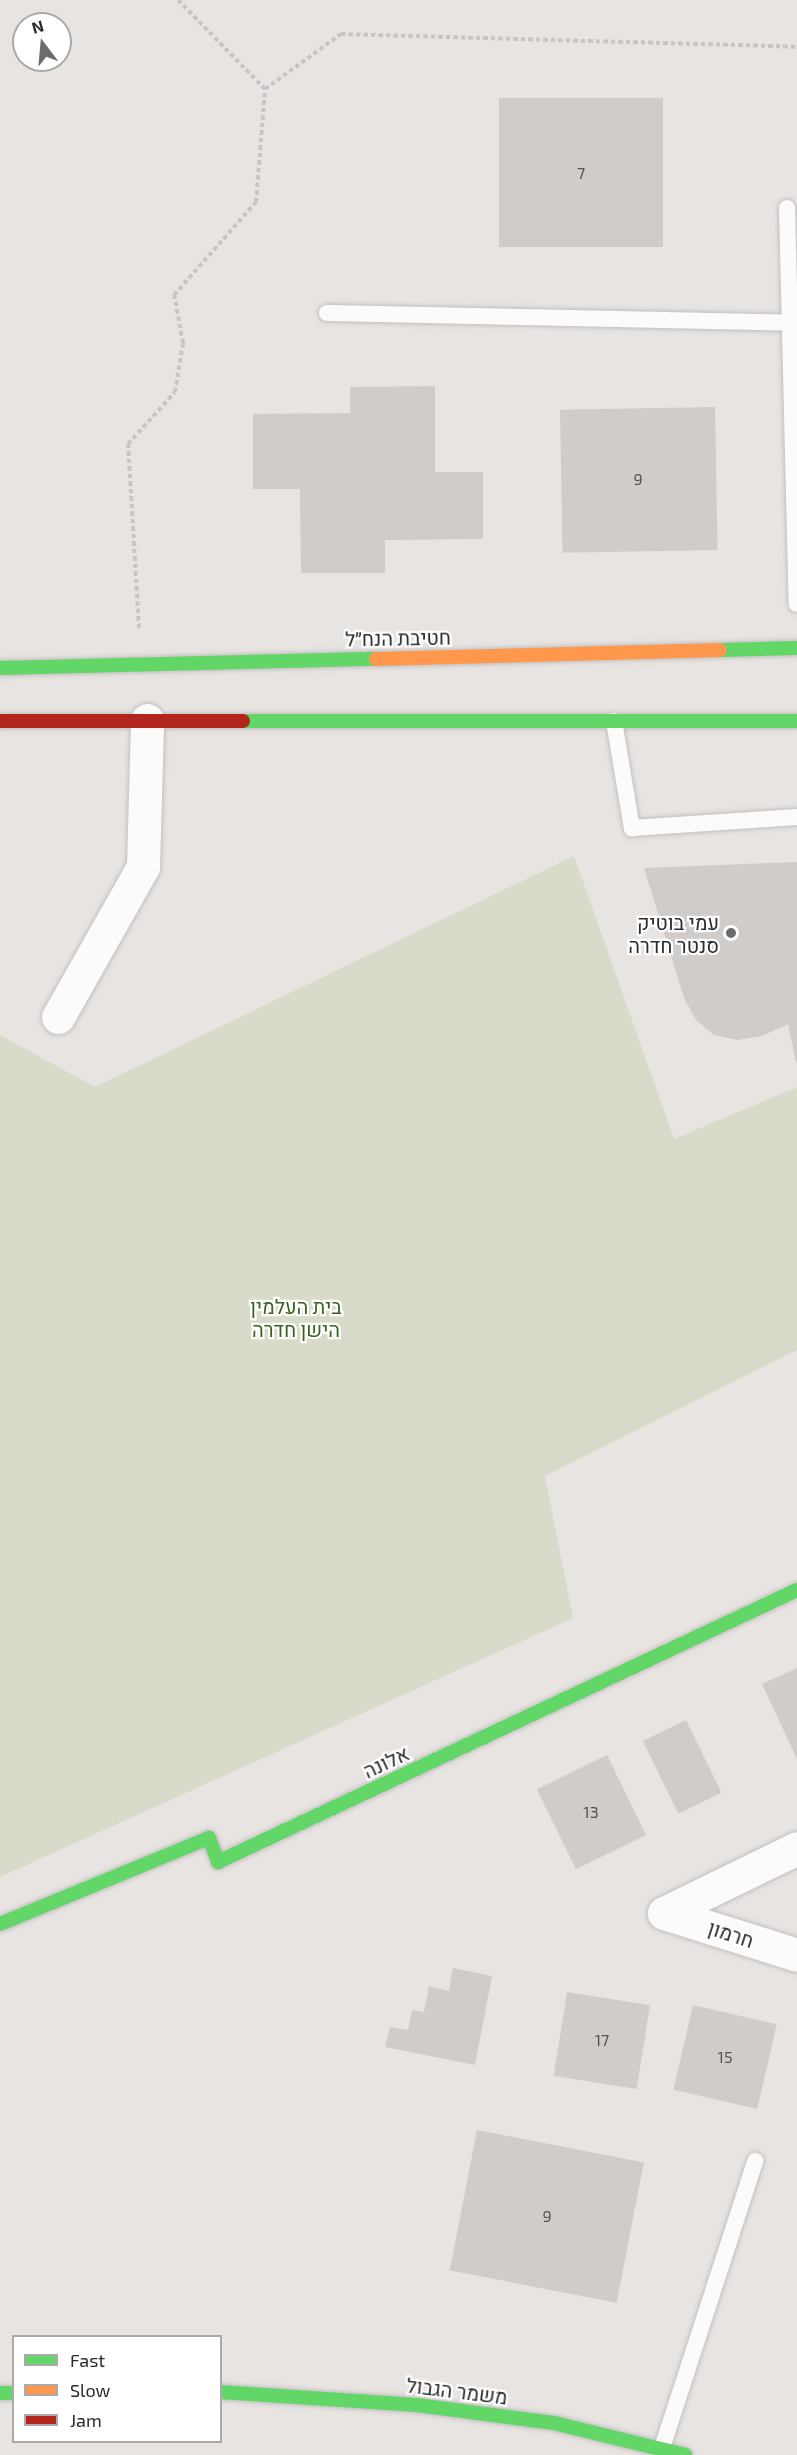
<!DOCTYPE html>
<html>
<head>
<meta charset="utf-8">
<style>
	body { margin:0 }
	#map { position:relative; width:797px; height:2455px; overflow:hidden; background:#e8e4e1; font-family:"Exo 2",Heebo,sans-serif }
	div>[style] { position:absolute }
	.cemetery>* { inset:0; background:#d8dbc9 }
	.building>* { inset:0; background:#cfccca; transform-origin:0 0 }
	.path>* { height:4px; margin-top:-2px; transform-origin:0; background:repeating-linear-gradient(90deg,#c6c6c6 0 4.5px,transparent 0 7.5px) }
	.roads { filter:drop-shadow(0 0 2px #c2c1c2) drop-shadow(0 0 2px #c2c1c2) }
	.lane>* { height:16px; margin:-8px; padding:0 8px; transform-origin:8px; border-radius:8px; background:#fcfbfa }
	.street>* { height:33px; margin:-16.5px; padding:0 16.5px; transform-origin:16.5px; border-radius:16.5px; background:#fcfbfa }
	.fast>* { height:14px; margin:-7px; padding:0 7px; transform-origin:7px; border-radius:7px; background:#63d668 }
	.slow>* { height:14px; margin:-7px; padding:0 7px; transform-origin:7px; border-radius:7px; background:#ff974d }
	.jam>* { height:14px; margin:-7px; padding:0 7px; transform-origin:7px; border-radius:7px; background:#b3261e }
	.dots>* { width:16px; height:16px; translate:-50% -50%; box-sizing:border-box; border:3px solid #fff; border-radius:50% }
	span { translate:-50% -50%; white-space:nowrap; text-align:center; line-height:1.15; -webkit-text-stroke:4.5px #fff; paint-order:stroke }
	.number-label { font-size:16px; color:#555454 }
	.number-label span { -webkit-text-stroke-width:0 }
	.street-label { font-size:20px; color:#2b2b2b }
	.poi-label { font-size:20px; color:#2b2b2b }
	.right { translate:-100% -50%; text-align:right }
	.park-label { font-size:20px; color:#3b6220 }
	.legend { position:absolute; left:12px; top:2335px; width:210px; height:108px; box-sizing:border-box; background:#fff; border:2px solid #aaa; margin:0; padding:8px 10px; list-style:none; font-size:18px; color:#2b2b2b }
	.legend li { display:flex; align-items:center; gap:12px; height:30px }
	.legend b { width:30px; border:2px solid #aaa }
	.north { position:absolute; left:12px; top:12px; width:60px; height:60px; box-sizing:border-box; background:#fff; border:2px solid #aaa; border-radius:50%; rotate:344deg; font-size:16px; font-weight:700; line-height:24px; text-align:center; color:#2b2b2b }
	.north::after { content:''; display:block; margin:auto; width:21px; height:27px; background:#6d6c6b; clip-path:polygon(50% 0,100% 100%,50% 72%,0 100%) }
</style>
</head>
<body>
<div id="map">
	<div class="cemetery">
		<div style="clip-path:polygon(574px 856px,674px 1139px,797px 1087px,797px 1350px,545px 1476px,573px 1618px,0 1877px,0 1035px,95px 1087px)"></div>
	</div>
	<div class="building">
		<div style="left:663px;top:98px;width:149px;height:164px;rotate:90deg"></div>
		<div style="clip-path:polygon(435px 386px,435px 472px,483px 472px,483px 539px,385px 540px,385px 573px,301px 573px,300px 489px,253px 489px,253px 414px,350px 413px,350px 387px)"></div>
		<div style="left:715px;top:407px;width:143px;height:155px;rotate:89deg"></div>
		<div style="clip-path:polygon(797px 862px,797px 1063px,796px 1063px,788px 1024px,762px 1036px,737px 1040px,714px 1035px,696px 1020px,684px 998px,644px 868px)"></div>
		<div style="clip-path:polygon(797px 1668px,797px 1759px,762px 1684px)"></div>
		<div style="left:686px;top:1720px;width:81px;height:48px;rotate:64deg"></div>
		<div style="left:607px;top:1755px;width:89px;height:78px;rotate:64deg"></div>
		<div style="clip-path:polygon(453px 1968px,492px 1976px,475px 2065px,385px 2047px,390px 2027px,408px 2030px,412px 2010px,424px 2012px,429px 1986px,449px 1991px)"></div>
		<div style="left:567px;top:1992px;width:84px;height:85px;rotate:9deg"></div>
		<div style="left:693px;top:2005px;width:86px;height:87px;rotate:13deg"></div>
		<div style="left:477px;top:2130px;width:170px;height:143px;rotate:11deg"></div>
	</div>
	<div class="path">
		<div style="left:265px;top:89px;width:94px;rotate:-35.9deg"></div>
		<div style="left:341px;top:34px;width:456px;rotate:1.6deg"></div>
		<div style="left:139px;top:628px;width:184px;rotate:-93.4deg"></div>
		<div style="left:128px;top:444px;width:70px;rotate:-47.9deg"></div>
		<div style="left:175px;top:392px;width:50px;rotate:-80.7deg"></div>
		<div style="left:183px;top:343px;width:49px;rotate:-100.6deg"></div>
		<div style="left:174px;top:295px;width:124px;rotate:-48.6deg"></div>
		<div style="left:256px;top:202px;width:113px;rotate:-85.4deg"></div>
		<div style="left:265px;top:89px;width:124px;rotate:-134.3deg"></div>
	</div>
	<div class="roads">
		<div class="lane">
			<div style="left:787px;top:208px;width:396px;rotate:88.6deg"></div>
			<div style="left:327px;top:313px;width:460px;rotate:1.2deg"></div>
			<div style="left:614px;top:721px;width:109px;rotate:80.5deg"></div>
			<div style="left:632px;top:828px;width:165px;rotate:-3.8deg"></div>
			<div style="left:662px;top:2448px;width:302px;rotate:-72deg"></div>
		</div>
		<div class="street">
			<div style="left:58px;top:1017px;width:172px;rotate:-60.5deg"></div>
			<div style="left:143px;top:867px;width:147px;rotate:-88.4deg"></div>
			<div style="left:664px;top:1913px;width:148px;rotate:-26deg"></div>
			<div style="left:664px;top:1913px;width:139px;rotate:17.5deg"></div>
		</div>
		<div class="fast">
			<div style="left:720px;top:650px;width:77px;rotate:-1.5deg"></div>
			<div style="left:0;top:668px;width:376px;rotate:-1.4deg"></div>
			<div style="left:243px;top:721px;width:554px"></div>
			<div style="left:0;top:1924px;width:226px;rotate:-22.4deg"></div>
			<div style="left:209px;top:1838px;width:26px;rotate:69deg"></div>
			<div style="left:218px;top:1862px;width:640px;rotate:-25.16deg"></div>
			<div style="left:220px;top:2392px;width:197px;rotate:3.8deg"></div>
			<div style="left:417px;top:2405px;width:138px;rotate:7.5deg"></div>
			<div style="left:554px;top:2423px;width:135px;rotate:13.7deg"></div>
			<div style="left:0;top:2393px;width:14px"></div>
		</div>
		<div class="slow">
			<div style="left:376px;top:659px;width:344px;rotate:-1.5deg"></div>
		</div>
		<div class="jam">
			<div style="left:0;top:721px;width:243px"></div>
		</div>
	</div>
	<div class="dots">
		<div style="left:731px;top:933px;background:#6d6c6b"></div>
	</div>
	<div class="number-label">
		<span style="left:581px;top:173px">7</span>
		<span style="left:638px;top:479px">9</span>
		<span style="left:591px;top:1812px">13</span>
		<span style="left:602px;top:2040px">17</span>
		<span style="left:725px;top:2057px">15</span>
		<span style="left:547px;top:2216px">9</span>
	</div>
	<div class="street-label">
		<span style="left:398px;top:638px;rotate:-1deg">חטיבת הנח״ל</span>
		<span style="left:386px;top:1762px;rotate:-25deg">אלונה</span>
		<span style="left:731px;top:1934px;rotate:18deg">חרמון</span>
		<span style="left:457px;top:2391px;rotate:7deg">משמר הגבול</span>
	</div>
	<div class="poi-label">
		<span class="right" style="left:719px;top:934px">עמי בוטיק<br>סנטר חדרה</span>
	</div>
	<div class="park-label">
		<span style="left:296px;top:1318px">בית העלמין<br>הישן חדרה</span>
	</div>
	<ul class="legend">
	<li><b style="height:8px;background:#63d668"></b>Fast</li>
	<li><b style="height:8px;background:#ff974d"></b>Slow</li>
	<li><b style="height:8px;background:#b3261e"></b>Jam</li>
	</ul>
	<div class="north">N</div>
</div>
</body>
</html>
